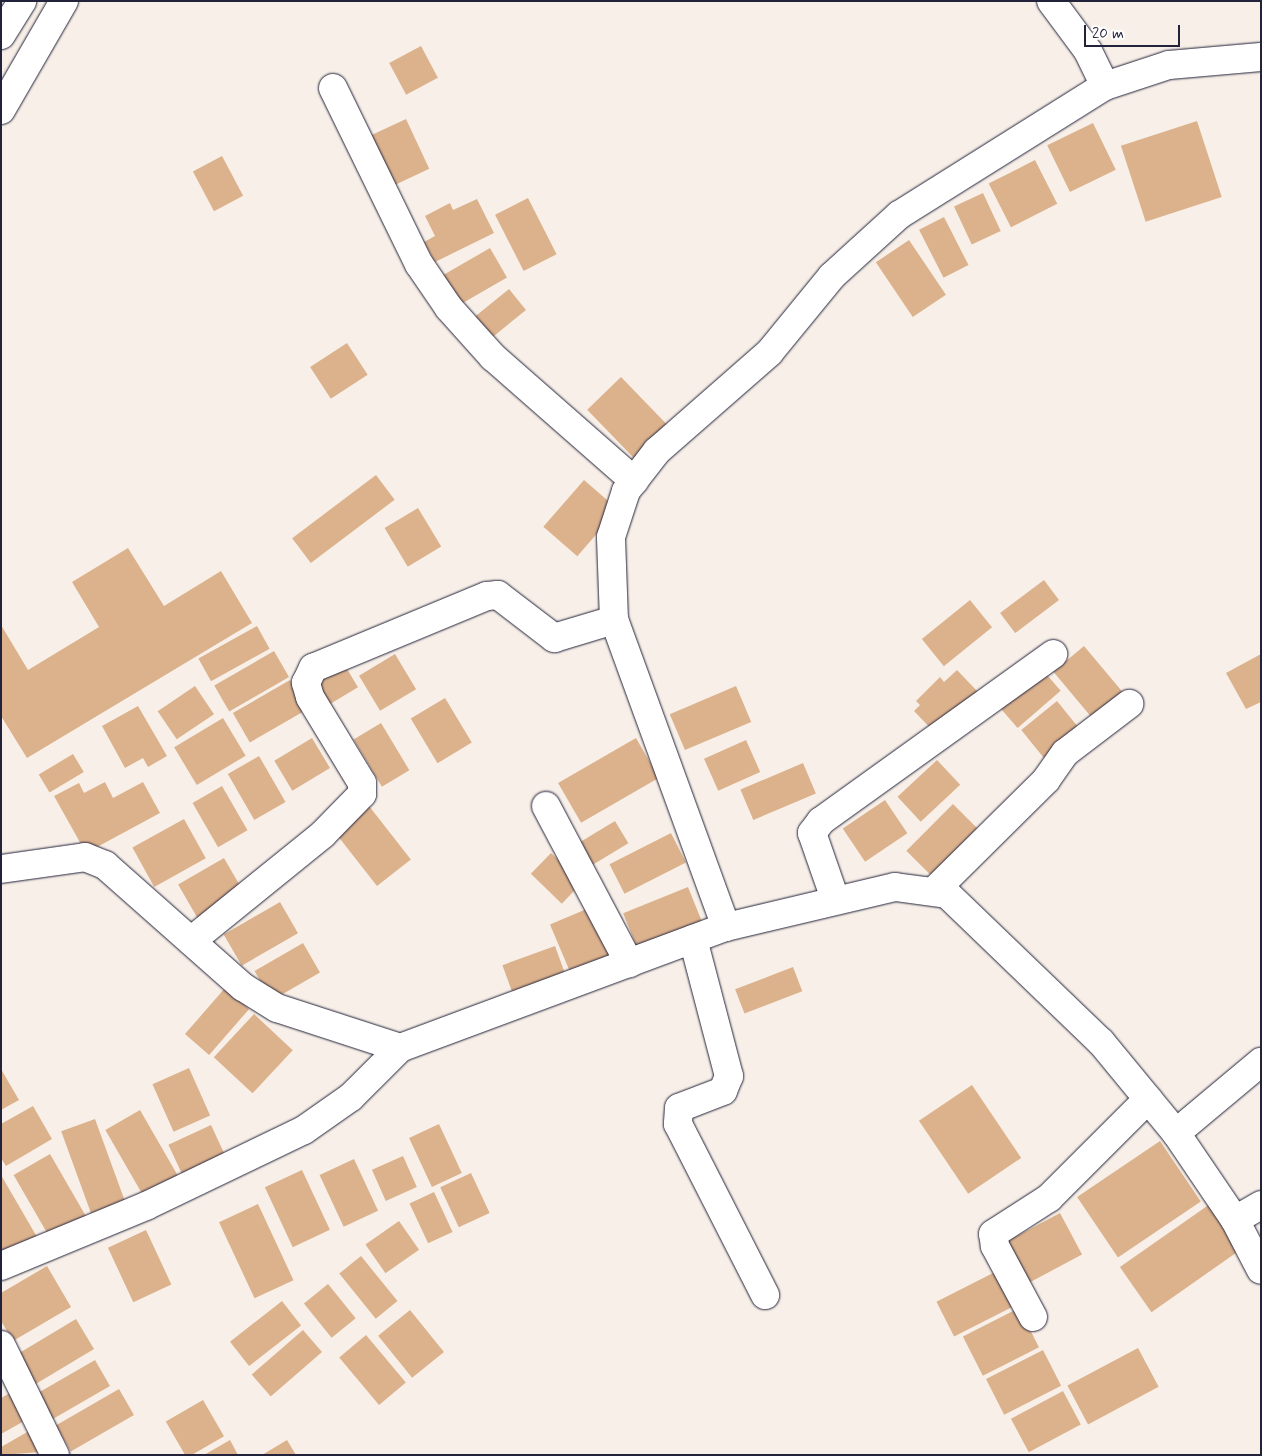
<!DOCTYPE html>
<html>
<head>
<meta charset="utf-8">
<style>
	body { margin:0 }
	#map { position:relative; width:1262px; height:1456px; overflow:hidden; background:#f8f0e8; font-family:Mynerve,sans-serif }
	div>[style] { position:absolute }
	.building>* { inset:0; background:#dcb28d; transform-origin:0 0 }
	.roads { filter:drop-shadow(0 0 1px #22223b) drop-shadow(0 0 1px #22223b) }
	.minor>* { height:28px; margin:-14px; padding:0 14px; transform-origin:14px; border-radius:14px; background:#fff }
	.major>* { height:28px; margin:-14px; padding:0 14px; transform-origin:14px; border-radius:14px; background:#fff }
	span { translate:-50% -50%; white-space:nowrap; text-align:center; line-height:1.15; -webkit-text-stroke:4px #fff; paint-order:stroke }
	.frame { position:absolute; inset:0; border:2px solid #22223b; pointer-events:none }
	.scale { position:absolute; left:1084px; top:25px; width:96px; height:22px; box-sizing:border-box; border:2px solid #22223b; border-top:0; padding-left:6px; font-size:15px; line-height:18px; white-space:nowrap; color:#22223b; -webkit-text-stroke:4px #fff; paint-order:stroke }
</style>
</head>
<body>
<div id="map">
	<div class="building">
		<div style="left:421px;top:46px;width:36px;height:36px;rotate:62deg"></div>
		<div style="left:406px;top:119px;width:55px;height:38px;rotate:65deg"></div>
		<div style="left:1197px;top:121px;width:80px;height:80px;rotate:72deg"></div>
		<div style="left:1093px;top:123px;width:52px;height:51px;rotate:64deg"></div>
		<div style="left:222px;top:156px;width:45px;height:33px;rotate:62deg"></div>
		<div style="left:1035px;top:160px;width:49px;height:52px;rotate:63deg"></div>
		<div style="left:983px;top:193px;width:42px;height:32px;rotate:65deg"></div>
		<div style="left:528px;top:198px;width:63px;height:37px;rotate:63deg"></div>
		<div style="clip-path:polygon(477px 199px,494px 233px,435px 262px,424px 242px,435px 236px,425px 216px,450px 203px,453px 210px)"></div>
		<div style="left:944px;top:217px;width:54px;height:28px;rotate:63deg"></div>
		<div style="left:909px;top:240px;width:66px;height:40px;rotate:56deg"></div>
		<div style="left:490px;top:248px;width:34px;height:55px;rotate:60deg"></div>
		<div style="left:509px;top:289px;width:27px;height:48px;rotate:51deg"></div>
		<div style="left:347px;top:343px;width:38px;height:44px;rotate:57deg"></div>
		<div style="left:621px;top:377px;width:71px;height:47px;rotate:46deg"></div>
		<div style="left:376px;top:475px;width:31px;height:105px;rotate:53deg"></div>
		<div style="left:584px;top:480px;width:45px;height:62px;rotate:41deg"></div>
		<div style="left:418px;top:508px;width:45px;height:39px;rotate:59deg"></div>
		<div style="clip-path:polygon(128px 548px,164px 606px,221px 571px,252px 623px,27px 758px,1px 716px,1px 625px,28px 670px,99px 627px,72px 582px)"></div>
		<div style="left:1044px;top:580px;width:25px;height:55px;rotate:53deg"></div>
		<div style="left:970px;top:600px;width:35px;height:62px;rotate:51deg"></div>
		<div style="left:257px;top:626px;width:26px;height:67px;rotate:61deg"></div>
		<div style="left:1084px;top:646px;width:60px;height:40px;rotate:50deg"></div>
		<div style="left:274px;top:651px;width:30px;height:69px;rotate:60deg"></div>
		<div style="left:395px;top:654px;width:41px;height:42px;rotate:59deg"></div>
		<div style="clip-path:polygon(1261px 654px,1261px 702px,1246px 709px,1226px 673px)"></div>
		<div style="left:341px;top:659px;width:33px;height:36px;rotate:59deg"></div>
		<div style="left:1041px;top:668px;width:30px;height:57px;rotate:49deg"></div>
		<div style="clip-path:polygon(957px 670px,979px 693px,936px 734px,914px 711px,920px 705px,916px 701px,940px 677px,944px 682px)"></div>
		<div style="left:290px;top:680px;width:34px;height:66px;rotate:60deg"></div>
		<div style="left:195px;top:686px;width:34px;height:45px;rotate:56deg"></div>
		<div style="left:736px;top:686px;width:39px;height:72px;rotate:67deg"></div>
		<div style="left:445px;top:698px;width:52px;height:40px;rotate:59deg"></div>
		<div style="left:1057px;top:701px;width:36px;height:46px;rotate:51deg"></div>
		<div style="clip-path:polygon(138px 706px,167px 756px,148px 767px,143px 758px,125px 768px,102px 726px)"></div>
		<div style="left:223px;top:718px;width:44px;height:57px;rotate:59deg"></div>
		<div style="left:381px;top:723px;width:55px;height:32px;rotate:59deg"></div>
		<div style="left:312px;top:738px;width:35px;height:44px;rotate:59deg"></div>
		<div style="left:636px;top:738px;width:46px;height:90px;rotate:60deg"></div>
		<div style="left:746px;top:740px;width:35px;height:46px;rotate:66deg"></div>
		<div style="left:73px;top:754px;width:21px;height:40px;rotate:59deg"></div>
		<div style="left:259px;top:756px;width:53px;height:36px;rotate:60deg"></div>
		<div style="left:937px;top:760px;width:34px;height:54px;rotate:47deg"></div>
		<div style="left:803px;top:763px;width:33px;height:68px;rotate:67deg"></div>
		<div style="clip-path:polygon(105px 782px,113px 798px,143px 782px,160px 813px,86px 853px,54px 796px,79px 783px,84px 793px)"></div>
		<div style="left:222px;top:786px;width:51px;height:34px;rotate:60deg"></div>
		<div style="left:885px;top:800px;width:40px;height:51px;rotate:56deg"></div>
		<div style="left:953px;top:804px;width:34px;height:66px;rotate:45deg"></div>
		<div style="left:369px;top:806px;width:68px;height:43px;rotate:52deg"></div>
		<div style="left:184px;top:819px;width:45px;height:59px;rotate:61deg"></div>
		<div style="left:615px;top:821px;width:26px;height:42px;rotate:59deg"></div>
		<div style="left:671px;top:833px;width:33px;height:69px;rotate:63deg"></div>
		<div style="left:551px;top:853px;width:43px;height:29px;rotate:44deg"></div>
		<div style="left:224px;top:858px;width:39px;height:53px;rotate:60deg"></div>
		<div style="left:688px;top:887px;width:45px;height:70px;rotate:68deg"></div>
		<div style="left:280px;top:902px;width:36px;height:65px;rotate:60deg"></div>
		<div style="left:596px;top:905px;width:61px;height:50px;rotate:67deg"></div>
		<div style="left:303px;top:943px;width:34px;height:56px;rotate:60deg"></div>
		<div style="left:555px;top:946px;width:35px;height:56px;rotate:70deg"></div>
		<div style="left:793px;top:967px;width:26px;height:62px;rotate:69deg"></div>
		<div style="left:225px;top:988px;width:32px;height:61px;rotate:41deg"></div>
		<div style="left:254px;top:1014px;width:53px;height:59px;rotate:43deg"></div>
		<div style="left:189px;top:1068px;width:52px;height:40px;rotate:66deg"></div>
		<div style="clip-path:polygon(1px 1069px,19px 1100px,1px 1110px)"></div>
		<div style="left:972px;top:1085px;width:88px;height:64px;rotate:56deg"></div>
		<div style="clip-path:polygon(33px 1106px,52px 1139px,6px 1166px,1px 1158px,1px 1124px)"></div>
		<div style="left:140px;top:1110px;width:83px;height:40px;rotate:60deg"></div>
		<div style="left:95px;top:1119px;width:87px;height:36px;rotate:70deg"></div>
		<div style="left:439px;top:1124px;width:54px;height:33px;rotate:65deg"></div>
		<div style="left:211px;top:1125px;width:38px;height:47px;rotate:65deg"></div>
		<div style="left:1160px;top:1141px;width:73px;height:100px;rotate:56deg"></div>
		<div style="left:50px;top:1154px;width:73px;height:42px;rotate:60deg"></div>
		<div style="left:403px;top:1156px;width:34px;height:34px;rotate:66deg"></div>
		<div style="left:354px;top:1159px;width:57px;height:38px;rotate:65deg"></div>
		<div style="left:302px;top:1170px;width:66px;height:41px;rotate:65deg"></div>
		<div style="left:471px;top:1173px;width:44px;height:34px;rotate:65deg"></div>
		<div style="clip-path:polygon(1px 1175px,37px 1237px,1px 1258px)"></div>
		<div style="left:434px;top:1192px;width:44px;height:27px;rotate:65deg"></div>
		<div style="left:258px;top:1204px;width:84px;height:43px;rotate:65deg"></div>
		<div style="left:1210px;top:1204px;width:55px;height:110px;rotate:55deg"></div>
		<div style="left:1060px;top:1213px;width:47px;height:59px;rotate:62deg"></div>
		<div style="left:399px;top:1221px;width:35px;height:41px;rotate:55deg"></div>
		<div style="left:146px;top:1230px;width:60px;height:42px;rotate:65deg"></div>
		<div style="left:361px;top:1256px;width:58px;height:28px;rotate:51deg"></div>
		<div style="clip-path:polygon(47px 1266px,71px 1307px,13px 1341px,1px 1321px,1px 1293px)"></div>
		<div style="left:997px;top:1271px;width:39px;height:68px;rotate:63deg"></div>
		<div style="left:328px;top:1284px;width:44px;height:31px;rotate:51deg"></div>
		<div style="left:282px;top:1301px;width:31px;height:66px;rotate:52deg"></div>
		<div style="left:1019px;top:1308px;width:44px;height:63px;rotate:63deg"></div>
		<div style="left:410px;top:1310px;width:54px;height:41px;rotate:51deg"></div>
		<div style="left:76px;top:1319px;width:35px;height:69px;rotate:59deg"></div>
		<div style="left:303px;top:1330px;width:29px;height:68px;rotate:49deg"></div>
		<div style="left:366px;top:1335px;width:62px;height:35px;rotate:50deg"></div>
		<div style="left:1138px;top:1348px;width:44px;height:80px;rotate:62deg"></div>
		<div style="left:1043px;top:1350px;width:40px;height:64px;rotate:63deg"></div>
		<div style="left:95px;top:1360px;width:30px;height:68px;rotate:60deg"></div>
		<div style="left:119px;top:1389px;width:30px;height:73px;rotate:60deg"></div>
		<div style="left:1063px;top:1391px;width:38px;height:59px;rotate:62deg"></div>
		<div style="clip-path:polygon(10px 1393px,26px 1420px,1px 1434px,1px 1398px)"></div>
		<div style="left:203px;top:1400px;width:42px;height:43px;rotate:60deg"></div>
		<div style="clip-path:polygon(29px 1431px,41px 1452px,1px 1455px,1px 1447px)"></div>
		<div style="clip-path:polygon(230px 1440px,238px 1455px,204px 1455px)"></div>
		<div style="clip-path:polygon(287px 1440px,296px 1455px,262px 1455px)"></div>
	</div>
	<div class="roads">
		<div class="minor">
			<div style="left:1105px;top:86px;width:67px;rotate:-18.2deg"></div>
			<div style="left:1169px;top:65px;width:92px;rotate:-5deg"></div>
			<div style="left:333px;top:88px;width:196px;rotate:64deg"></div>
			<div style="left:419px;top:264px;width:53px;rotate:55.7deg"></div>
			<div style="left:449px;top:308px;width:66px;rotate:48.1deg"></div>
			<div style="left:493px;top:357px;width:188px;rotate:41.3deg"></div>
			<div style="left:546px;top:806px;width:178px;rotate:62.1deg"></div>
			<div style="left:1px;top:869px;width:85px;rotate:-8.1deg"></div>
			<div style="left:85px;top:857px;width:22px;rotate:22deg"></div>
			<div style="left:105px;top:865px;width:184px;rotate:41.5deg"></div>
			<div style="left:243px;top:987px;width:40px;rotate:32deg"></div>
			<div style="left:277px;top:1008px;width:129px;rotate:18deg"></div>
			<div style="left:400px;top:1048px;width:348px;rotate:-20.4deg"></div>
			<div style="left:726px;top:927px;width:174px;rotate:-13.3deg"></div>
			<div style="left:895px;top:887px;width:52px;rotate:7.7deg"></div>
			<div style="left:947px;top:894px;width:214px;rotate:43.9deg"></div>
			<div style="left:1101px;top:1042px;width:118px;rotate:50.5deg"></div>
			<div style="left:1176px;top:1133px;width:105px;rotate:55.9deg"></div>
			<div style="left:1235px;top:1220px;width:56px;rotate:62.5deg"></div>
			<div style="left:934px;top:891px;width:158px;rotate:-44.7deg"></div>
			<div style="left:1046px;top:780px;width:33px;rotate:-55deg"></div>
			<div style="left:1065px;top:753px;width:81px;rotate:-37.4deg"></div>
			<div style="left:835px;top:899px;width:70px;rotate:-109.2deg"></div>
			<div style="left:812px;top:833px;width:15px;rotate:-53deg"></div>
			<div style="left:821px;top:821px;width:286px;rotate:-35.7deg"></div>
			<div style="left:726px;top:927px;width:327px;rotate:-110deg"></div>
			<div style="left:614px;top:620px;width:83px;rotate:-92.1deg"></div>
			<div style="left:611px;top:537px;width:48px;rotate:-71.9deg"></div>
			<div style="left:626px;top:491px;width:51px;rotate:-52.2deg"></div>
			<div style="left:657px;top:451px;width:149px;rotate:-41.2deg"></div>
			<div style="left:769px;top:353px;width:99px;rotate:-50.7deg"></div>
			<div style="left:832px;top:276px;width:91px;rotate:-42.3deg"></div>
			<div style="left:899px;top:215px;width:243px;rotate:-32.1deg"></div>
			<div style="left:1105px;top:86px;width:39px;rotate:-116deg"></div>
			<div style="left:1088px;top:51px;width:62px;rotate:-126.5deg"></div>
			<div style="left:693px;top:939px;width:142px;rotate:75.3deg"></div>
			<div style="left:729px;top:1076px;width:16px;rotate:112deg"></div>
			<div style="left:723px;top:1091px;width:47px;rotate:158.9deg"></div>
			<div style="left:679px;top:1108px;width:16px;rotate:94deg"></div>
			<div style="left:678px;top:1124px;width:192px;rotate:63deg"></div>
			<div style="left:191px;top:941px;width:170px;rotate:-39deg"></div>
			<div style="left:323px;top:834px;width:56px;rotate:-45.7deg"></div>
			<div style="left:362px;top:794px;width:11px;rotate:-90deg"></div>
			<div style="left:362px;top:783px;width:100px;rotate:-121.2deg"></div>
			<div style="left:310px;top:697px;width:15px;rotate:-106deg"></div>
			<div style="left:306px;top:683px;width:17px;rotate:-65deg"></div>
			<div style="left:313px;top:668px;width:188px;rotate:-22.5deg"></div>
			<div style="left:487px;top:596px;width:11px;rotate:-5deg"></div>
			<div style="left:498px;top:595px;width:71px;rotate:37.5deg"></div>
			<div style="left:554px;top:638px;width:63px;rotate:-16.7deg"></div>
			<div style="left:1176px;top:1133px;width:111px;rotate:-39.9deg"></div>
			<div style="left:1235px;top:1220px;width:30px;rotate:-30deg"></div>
			<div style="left:1px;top:1266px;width:157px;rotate:-22.5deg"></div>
			<div style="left:146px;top:1206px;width:175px;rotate:-25.7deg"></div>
			<div style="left:304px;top:1130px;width:57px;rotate:-35.1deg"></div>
			<div style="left:351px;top:1097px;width:69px;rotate:-45deg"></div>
			<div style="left:1033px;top:1317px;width:81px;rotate:-118.2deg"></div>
			<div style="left:995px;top:1246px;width:12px;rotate:-99deg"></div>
			<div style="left:993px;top:1234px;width:67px;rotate:-32.7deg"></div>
			<div style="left:1049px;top:1198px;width:140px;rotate:-45deg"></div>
			<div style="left:1px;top:1345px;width:123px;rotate:63.9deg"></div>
		</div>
		<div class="major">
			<div style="left:1px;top:35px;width:40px;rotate:-58deg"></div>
			<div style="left:1px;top:110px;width:126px;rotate:-60deg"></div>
		</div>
	</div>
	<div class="frame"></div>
	<div class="scale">20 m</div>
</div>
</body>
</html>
